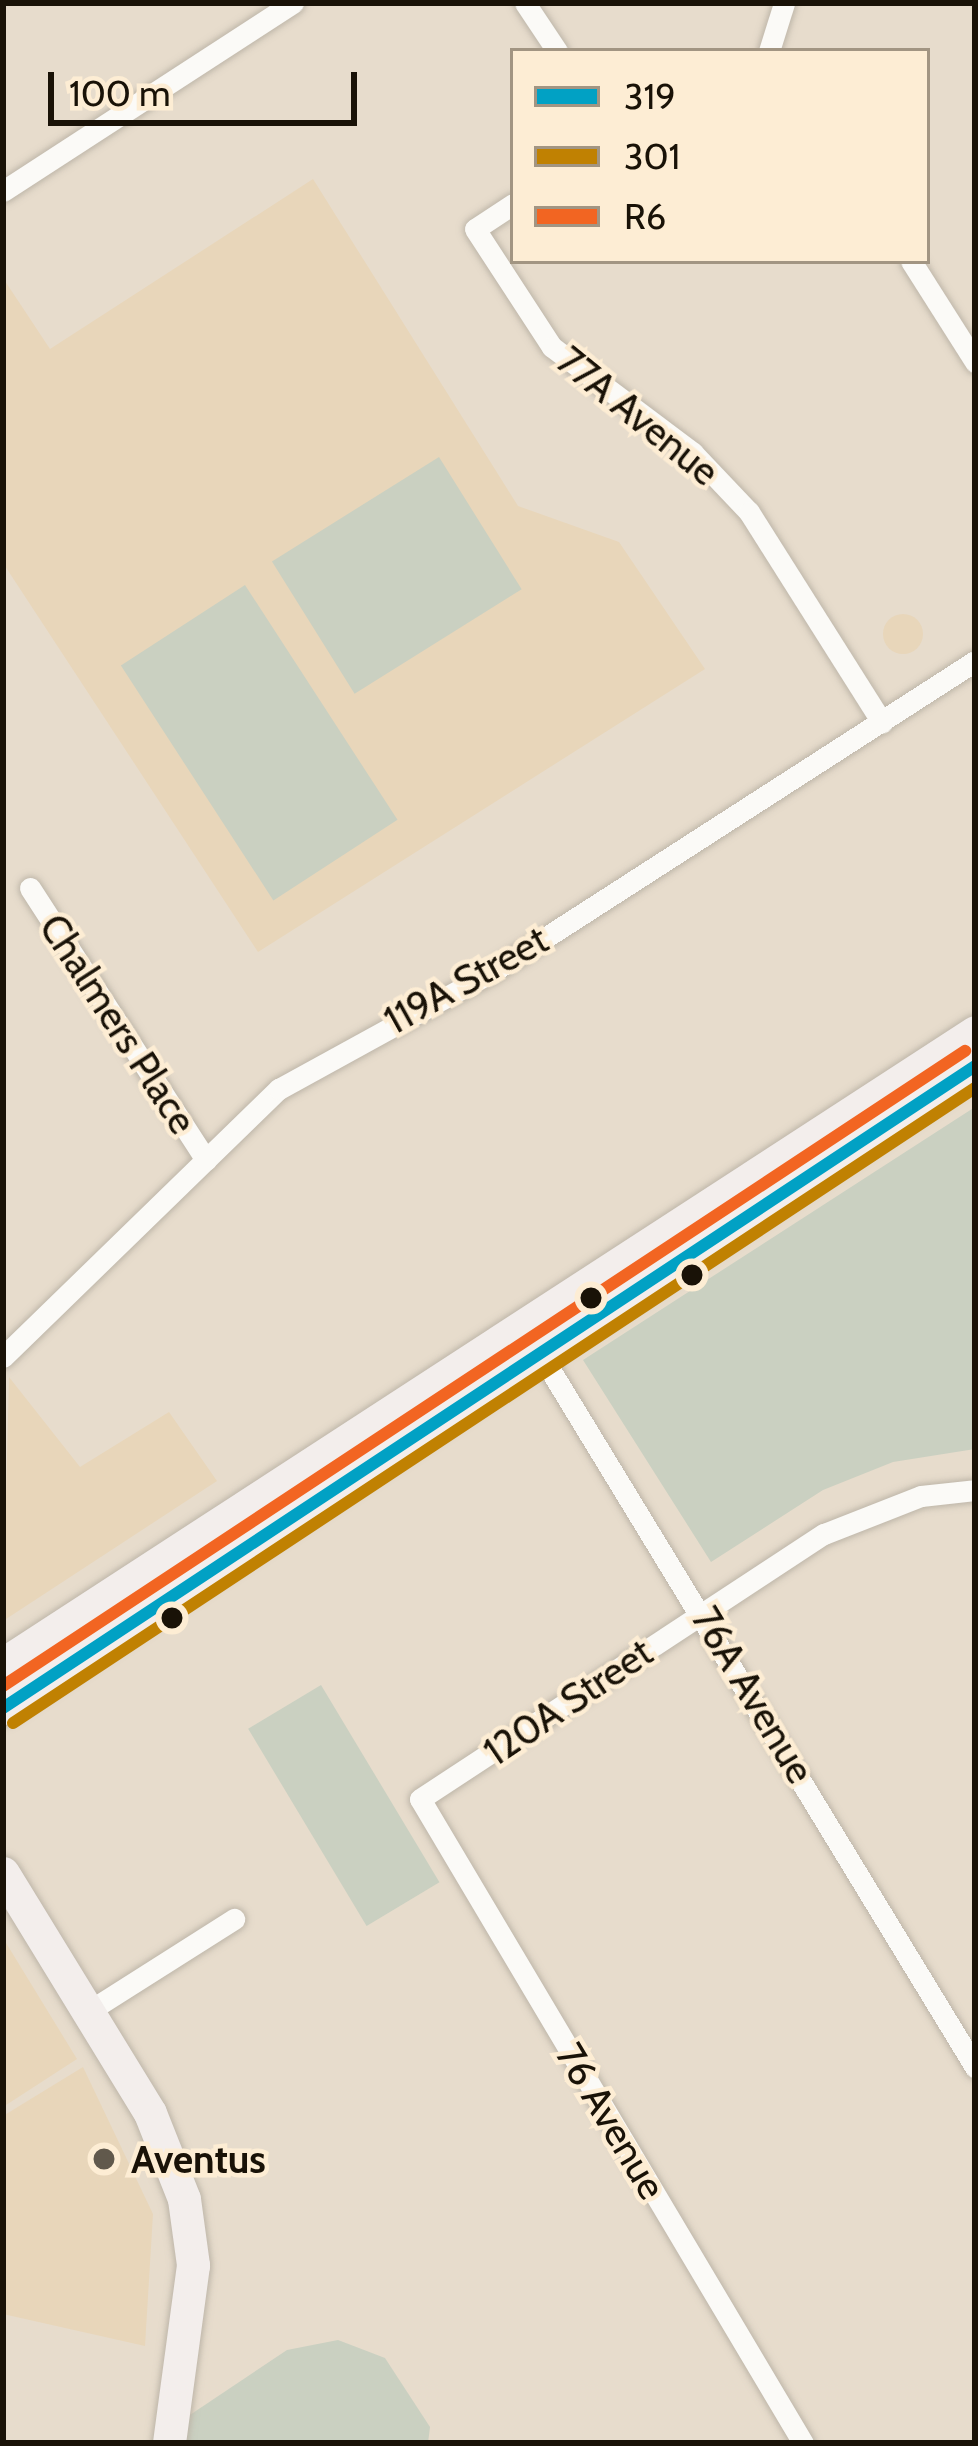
<!DOCTYPE html>
<html>
<head>
<meta charset="utf-8">
<style>
	body { margin:0 }
	#map { position:relative; width:978px; height:2446px; overflow:hidden; background:#e7dccc; font-family:Cabin,sans-serif }
	div>[style] { position:absolute }
	.built>* { inset:0; background:#e8d6ba }
	.round { border-radius:50% }
	.green>* { inset:0; background:#cad0c1; transform-origin:0 0 }
	.roads { filter:drop-shadow(0 0 3px #beb6a9) drop-shadow(0 0 3px #beb6a9) }
	.street>* { height:21px; margin:-10.5px; padding:0 10.5px; transform-origin:10.5px; border-radius:10.5px; background:#fbfaf7 }
	.secondary>* { height:33px; margin:-16.5px; padding:0 16.5px; transform-origin:16.5px; border-radius:16.5px; background:#f3eeec }
	.bus-1>* { height:12px; margin:-6px; padding:0 6px; transform-origin:6px; border-radius:6px; background:#01a1c4 }
	.bus-2>* { height:12px; margin:-6px; padding:0 6px; transform-origin:6px; border-radius:6px; background:#c08102 }
	.bus-3>* { height:12px; margin:-6px; padding:0 6px; transform-origin:6px; border-radius:6px; background:#f26522 }
	.dots>* { width:33px; height:33px; translate:-50% -50%; box-sizing:border-box; border:6px solid #fdedd4; border-radius:50% }
	span { translate:-50% -50%; white-space:nowrap; text-align:center; line-height:1.15; -webkit-text-stroke:9px #fdedd4; paint-order:stroke }
	.street-label { font-size:39px; color:#191207 }
	.poi-label { font-size:39px; color:#191207; font-weight:700 }
	.left { translate:0 -50%; text-align:left }
	.frame { position:absolute; inset:0; border:6px solid #191207; pointer-events:none }
	.legend { position:absolute; left:510px; top:48px; width:420px; height:216px; box-sizing:border-box; background:#fdedd4; border:3px solid #a29582; margin:0; padding:15px 21px; list-style:none; font-size:36px; color:#191207 }
	.legend li { display:flex; align-items:center; gap:24px; height:60px }
	.legend b { width:60px; border:3px solid #a29582 }
	.scale { position:absolute; left:48px; top:72px; width:309px; height:54px; box-sizing:border-box; border:6px solid #191207; border-top:0; padding-left:15px; font-size:36px; line-height:42px; white-space:nowrap; color:#191207; -webkit-text-stroke:9px #fdedd4; paint-order:stroke }
</style>
</head>
<body>
<div id="map">
	<div class="built">
		<div style="clip-path:polygon(313px 179px,518px 506px,619px 542px,705px 669px,258px 952px,3px 563px,3px 278px,50px 349px)"></div>
		<div class="round" style="left:883px;top:614px;width:40px;height:40px"></div>
		<div style="clip-path:polygon(9px 1377px,80px 1467px,169px 1412px,217px 1481px,3px 1621px)"></div>
		<div style="clip-path:polygon(3px 1938px,77px 2059px,3px 2107px)"></div>
		<div style="clip-path:polygon(83px 2067px,153px 2214px,145px 2346px,3px 2314px,3px 2116px)"></div>
	</div>
	<div class="green">
		<div style="left:439px;top:457px;width:156px;height:197px;rotate:58deg"></div>
		<div style="left:245px;top:585px;width:280px;height:148px;rotate:57deg"></div>
		<div style="clip-path:polygon(975px 1107px,975px 1449px,893px 1462px,823px 1490px,711px 1562px,583px 1360px)"></div>
		<div style="left:321px;top:1685px;width:230px;height:85px;rotate:59deg"></div>
		<div style="clip-path:polygon(338px 2340px,385px 2358px,430px 2427px,428px 2443px,148px 2443px,287px 2350px)"></div>
	</div>
	<div class="roads">
		<div class="street">
			<div style="left:525px;top:3px;width:58px;rotate:56.3deg"></div>
			<div style="left:769px;top:51px;width:50px;rotate:-72.6deg"></div>
			<div style="left:3px;top:191px;width:346px;rotate:-33deg"></div>
			<div style="left:513px;top:204px;width:45px;rotate:146.7deg"></div>
			<div style="left:475px;top:229px;width:141px;rotate:56.9deg"></div>
			<div style="left:552px;top:347px;width:176px;rotate:36.9deg"></div>
			<div style="left:693px;top:453px;width:81px;rotate:46.5deg"></div>
			<div style="left:749px;top:512px;width:249px;rotate:57.7deg"></div>
			<div style="left:911px;top:261px;width:120px;rotate:57.6deg"></div>
			<div style="left:30px;top:888px;width:324px;rotate:57.1deg"></div>
			<div style="left:535px;top:1345px;width:846px;rotate:58.64deg"></div>
			<div style="left:3px;top:1357px;width:385px;rotate:-44.2deg"></div>
			<div style="left:279px;top:1089px;width:243px;rotate:-28.8deg"></div>
			<div style="left:492px;top:972px;width:574px;rotate:-32.78deg"></div>
			<div style="left:89px;top:2011px;width:172px;rotate:-32.4deg"></div>
			<div style="left:803px;top:2443px;width:749px;rotate:-120.74deg"></div>
			<div style="left:420px;top:1799px;width:483px;rotate:-33.3deg"></div>
			<div style="left:824px;top:1534px;width:104px;rotate:-21.4deg"></div>
			<div style="left:921px;top:1496px;width:54px;rotate:-6.3deg"></div>
		</div>
		<div class="secondary">
			<div style="left:3px;top:1664px;width:1159px;rotate:-33.03deg"></div>
			<div style="left:3px;top:1708px;width:1165px;rotate:-33.44deg"></div>
			<div style="left:3px;top:1873px;width:281px;rotate:58.5deg"></div>
			<div style="left:150px;top:2113px;width:92px;rotate:68.4deg"></div>
			<div style="left:184px;top:2199px;width:67px;rotate:82.2deg"></div>
			<div style="left:193px;top:2265px;width:180px;rotate:97.7deg"></div>
		</div>
	</div>
	<div class="bus-1">
		<div style="left:3px;top:1708px;width:1165px;rotate:-33.44deg"></div>
	</div>
	<div class="bus-2">
		<div style="left:13px;top:1723px;width:1153px;rotate:-33.43deg"></div>
	</div>
	<div class="bus-3">
		<div style="left:3px;top:1686px;width:1153px;rotate:-33.43deg"></div>
	</div>
	<div class="dots">
		<div style="left:692px;top:1275px;background:#191207"></div>
		<div style="left:591px;top:1298px;background:#191207"></div>
		<div style="left:172px;top:1618px;background:#191207"></div>
		<div style="left:104px;top:2159px;background:#61594c"></div>
	</div>
	<div class="street-label">
		<span style="left:638px;top:416px;rotate:39deg">77A Avenue</span>
		<span style="left:466px;top:980px;rotate:-29deg">119A Street</span>
		<span style="left:118px;top:1024px;rotate:57deg">Chalmers Place</span>
		<span style="left:753px;top:1695px;rotate:59deg">76A Avenue</span>
		<span style="left:568px;top:1702px;rotate:-34deg">120A Street</span>
		<span style="left:611px;top:2121px;rotate:59deg">76 Avenue</span>
	</div>
	<div class="poi-label">
		<span class="left" style="left:131px;top:2159px">Aventus</span>
	</div>
	<div class="frame"></div>
	<ul class="legend">
	<li><b style="height:15px;background:#01a1c4"></b>319</li>
	<li><b style="height:15px;background:#c08102"></b>301</li>
	<li><b style="height:15px;background:#f26522"></b>R6</li>
	</ul>
	<div class="scale">100 m</div>
</div>
</body>
</html>
